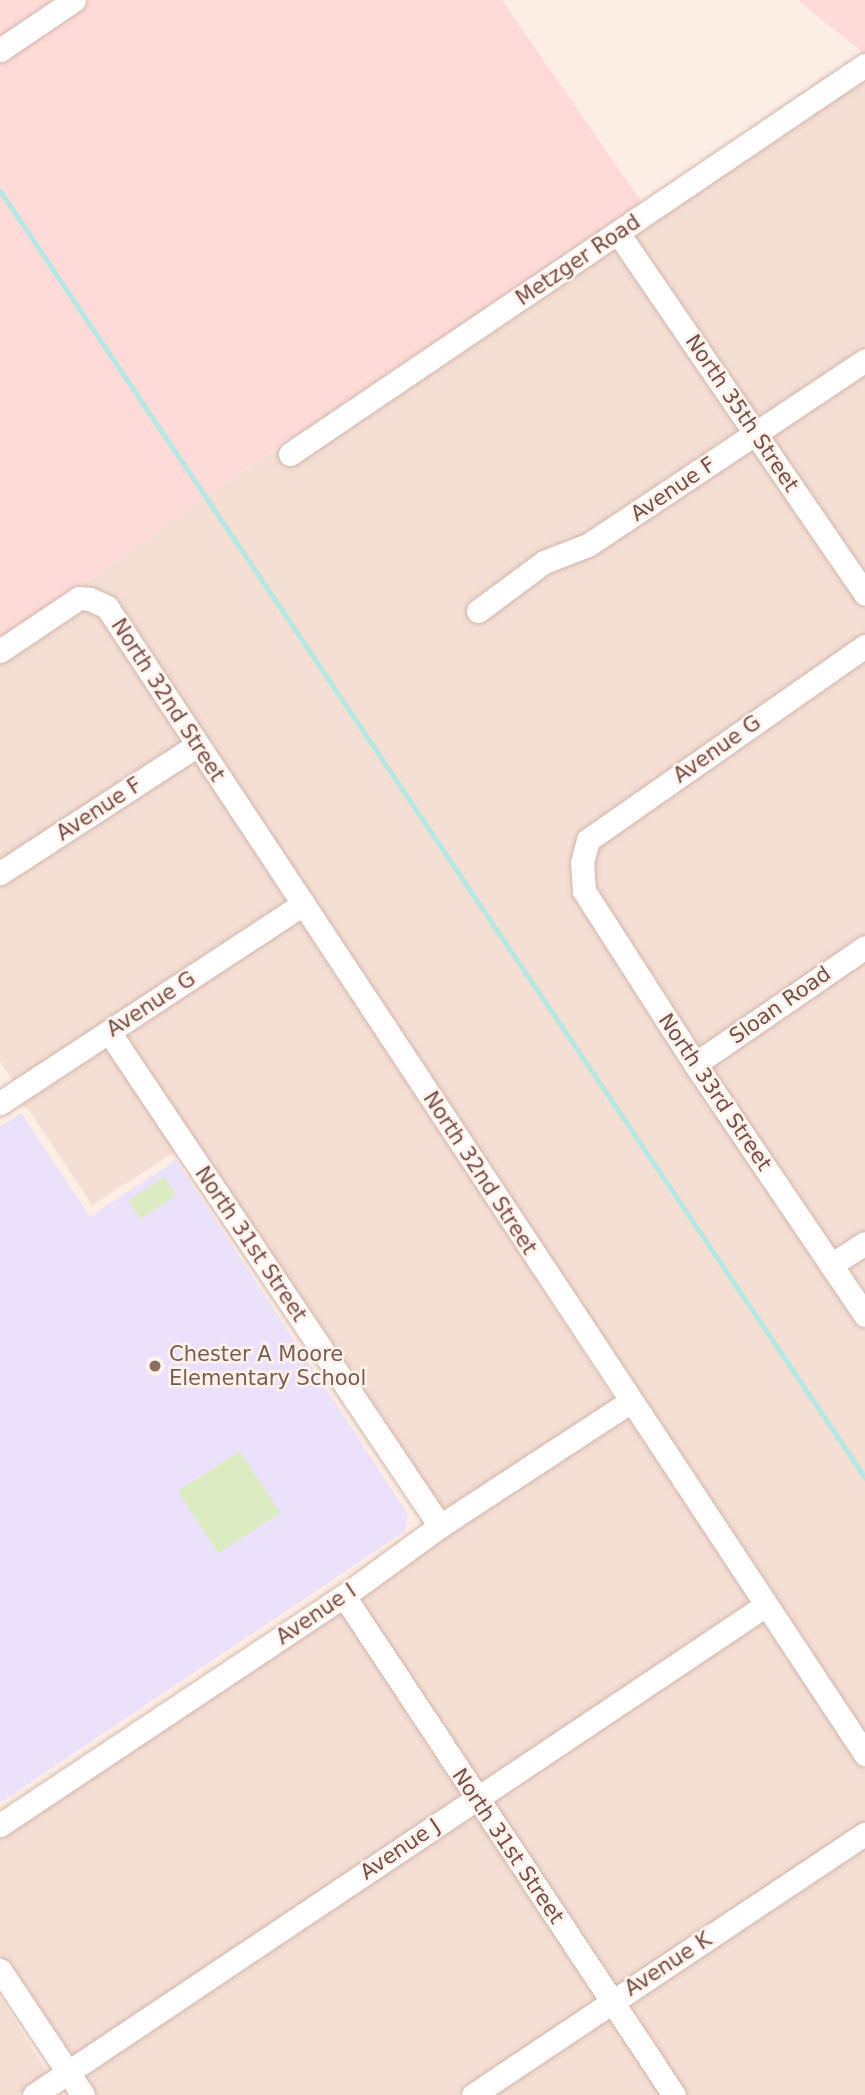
<!DOCTYPE html>
<html>
<head>
<meta charset="utf-8">
<style>
	body { margin:0 }
	#map { position:relative; width:865px; height:2095px; overflow:hidden; background:#fdeee5; font-family:"DejaVu Sans",sans-serif }
	div>[style] { position:absolute }
	.residential>* { inset:0; background:#f5ded3; transform-origin:0 0 }
	.commercial>* { inset:0; background:#fedbd8 }
	.education>* { inset:0; background:#ebe1fa }
	.green>* { inset:0; background:#dcecc2; transform-origin:0 0 }
	.stream>* { height:5px; margin:-2.5px; padding:0 2.5px; transform-origin:2.5px; border-radius:2.5px; background:#b8e8e4 }
	.roads { filter:drop-shadow(0 0 2px #d1b6ad) drop-shadow(0 0 2px #d1b6ad) }
	.minor>* { height:23px; margin:-11.5px; padding:0 11.5px; transform-origin:11.5px; border-radius:11.5px; background:#fff }
	.dots>* { width:19px; height:19px; translate:-50% -50%; box-sizing:border-box; border:4px solid #fff3ec; border-radius:50% }
	span { translate:-50% -50%; white-space:nowrap; text-align:center; line-height:1.15; -webkit-text-stroke:5px #fff3ec; paint-order:stroke }
	.street-label { font-size:21px; color:#774f49 }
	.education-label { font-size:21px; color:#785e54 }
	.left { translate:0 -50%; text-align:left }
</style>
</head>
<body>
<div id="map">
	<div class="residential">
		<div style="clip-path:polygon(865px 76px,865px 348px,758px 421px,630px 236px)"></div>
		<div style="clip-path:polygon(616px 245px,744px 430px,584px 537px,538px 554px,466px 609px,477px 623px,548px 570px,755px 446px,865px 608px,865px 634px,582px 832px,573px 853px,573px 860px,683px 1061px,865px 1330px,865px 1740px,91px 590px,85px 587px,77px 589px,213px 491px,434px 346px,278px 451px,288px 466px)"></div>
		<div style="clip-path:polygon(865px 371px,865px 578px,769px 436px)"></div>
		<div style="clip-path:polygon(81px 607px,102px 614px,185px 742px,0 862px,0 662px)"></div>
		<div style="clip-path:polygon(865px 657px,865px 935px,697px 1051px,593px 888px,591px 864px,595px 846px)"></div>
		<div style="clip-path:polygon(195px 758px,290px 901px,14px 1082px,0 1061px,0 885px)"></div>
		<div style="left:301px;top:917px;width:577px;height:215px;rotate:57deg"></div>
		<div style="clip-path:polygon(865px 958px,865px 1232px,833px 1253px,707px 1067px)"></div>
		<div style="clip-path:polygon(107px 1044px,176px 1151px,92px 1205px,28px 1109px,18px 1104px,0 1115px)"></div>
		<div style="clip-path:polygon(865px 1254px,865px 1300px,844px 1268px)"></div>
		<div style="clip-path:polygon(629px 1414px,754px 1602px,478px 1785px,356px 1599px,446px 1533px)"></div>
		<div style="clip-path:polygon(342px 1609px,464px 1794px,69px 2060px,0 1955px,0 1837px)"></div>
		<div style="clip-path:polygon(765px 1618px,865px 1770px,865px 1823px,613px 1989px,488px 1801px)"></div>
		<div style="clip-path:polygon(474px 1810px,599px 1998px,456px 2095px,93px 2095px,81px 2077px)"></div>
		<div style="clip-path:polygon(865px 1846px,865px 2095px,684px 2095px,624px 2005px)"></div>
		<div style="clip-path:polygon(0 1997px,48px 2074px,17px 2095px,0 2095px)"></div>
		<div style="clip-path:polygon(610px 2014px,664px 2095px,490px 2095px)"></div>
	</div>
	<div class="commercial">
		<div style="clip-path:polygon(0 0,57px 0,0 38px)"></div>
		<div style="clip-path:polygon(90px 0,502px 0,643px 204px,213px 491px,77px 589px,0 639px,0 61px)"></div>
		<div style="clip-path:polygon(797px 0,865px 0,865px 54px)"></div>
	</div>
	<div class="education">
		<div style="clip-path:polygon(21px 1113px,90px 1217px,176px 1160px,408px 1514px,405px 1531px,0 1803px,0 1127px)"></div>
	</div>
	<div class="green">
		<div style="left:164px;top:1177px;width:22px;height:43px;rotate:56deg"></div>
		<div style="left:240px;top:1451px;width:74px;height:74px;rotate:57deg"></div>
	</div>
	<div class="stream">
		<div style="left:0;top:191px;width:1551px;rotate:56.09deg"></div>
	</div>
	<div class="roads">
		<div class="minor">
			<div style="left:0;top:50px;width:89px;rotate:-34deg"></div>
			<div style="left:618px;top:233px;width:437px;rotate:55.6deg"></div>
			<div style="left:290px;top:454px;width:694px;rotate:-34.08deg"></div>
			<div style="left:478px;top:611px;width:82px;rotate:-36.6deg"></div>
			<div style="left:544px;top:562px;width:47px;rotate:-21.1deg"></div>
			<div style="left:588px;top:545px;width:333px;rotate:-33.7deg"></div>
			<div style="left:865px;top:646px;width:338px;rotate:145deg"></div>
			<div style="left:588px;top:840px;width:23px;rotate:105deg"></div>
			<div style="left:582px;top:862px;width:29px;rotate:86deg"></div>
			<div style="left:584px;top:891px;width:206px;rotate:57.3deg"></div>
			<div style="left:695px;top:1064px;width:303px;rotate:55.9deg"></div>
			<div style="left:0;top:651px;width:95px;rotate:-33.9deg"></div>
			<div style="left:79px;top:598px;width:11px;rotate:5deg"></div>
			<div style="left:90px;top:599px;width:19px;rotate:25deg"></div>
			<div style="left:107px;top:607px;width:1375px;rotate:56.54deg"></div>
			<div style="left:0;top:873px;width:235px;rotate:-33deg"></div>
			<div style="left:109px;top:1032px;width:595px;rotate:56.18deg"></div>
			<div style="left:695px;top:1064px;width:206px;rotate:-34.5deg"></div>
			<div style="left:0;top:1103px;width:363px;rotate:-33.3deg"></div>
			<div style="left:831px;top:1265px;width:40px;rotate:-32.9deg"></div>
			<div style="left:344px;top:1596px;width:598px;rotate:56.52deg"></div>
			<div style="left:0;top:1825px;width:413px;rotate:-33.7deg"></div>
			<div style="left:344px;top:1596px;width:119px;rotate:-36.1deg"></div>
			<div style="left:440px;top:1526px;width:228px;rotate:-33.2deg"></div>
			<div style="left:0;top:1970px;width:150px;rotate:56.4deg"></div>
			<div style="left:34px;top:2095px;width:881px;rotate:-33.8deg"></div>
			<div style="left:473px;top:2095px;width:471px;rotate:-33.7deg"></div>
		</div>
	</div>
	<div class="dots">
		<div style="left:155px;top:1366px;background:#8d6e63"></div>
	</div>
	<div class="street-label">
		<span style="left:578px;top:260px;rotate:-34deg">Metzger Road</span>
		<span style="left:742px;top:413px;rotate:56deg">North 35th Street</span>
		<span style="left:673px;top:489px;rotate:-34deg">Avenue F</span>
		<span style="left:168px;top:700px;rotate:57deg">North 32nd Street</span>
		<span style="left:717px;top:749px;rotate:-35deg">Avenue G</span>
		<span style="left:99px;top:809px;rotate:-33deg">Avenue F</span>
		<span style="left:151px;top:1004px;rotate:-33deg">Avenue G</span>
		<span style="left:780px;top:1005px;rotate:-35deg">Sloan Road</span>
		<span style="left:715px;top:1092px;rotate:56deg">North 33rd Street</span>
		<span style="left:480px;top:1173px;rotate:57deg">North 32nd Street</span>
		<span style="left:251px;top:1244px;rotate:56deg">North 31st Street</span>
		<span style="left:316px;top:1614px;rotate:-34deg">Avenue I</span>
		<span style="left:508px;top:1846px;rotate:56deg">North 31st Street</span>
		<span style="left:400px;top:1849px;rotate:-34deg">Avenue J</span>
		<span style="left:668px;top:1964px;rotate:-33deg">Avenue K</span>
	</div>
	<div class="education-label">
		<span class="left" style="left:169px;top:1366px">Chester A Moore<br>Elementary School</span>
	</div>
</div>
</body>
</html>
